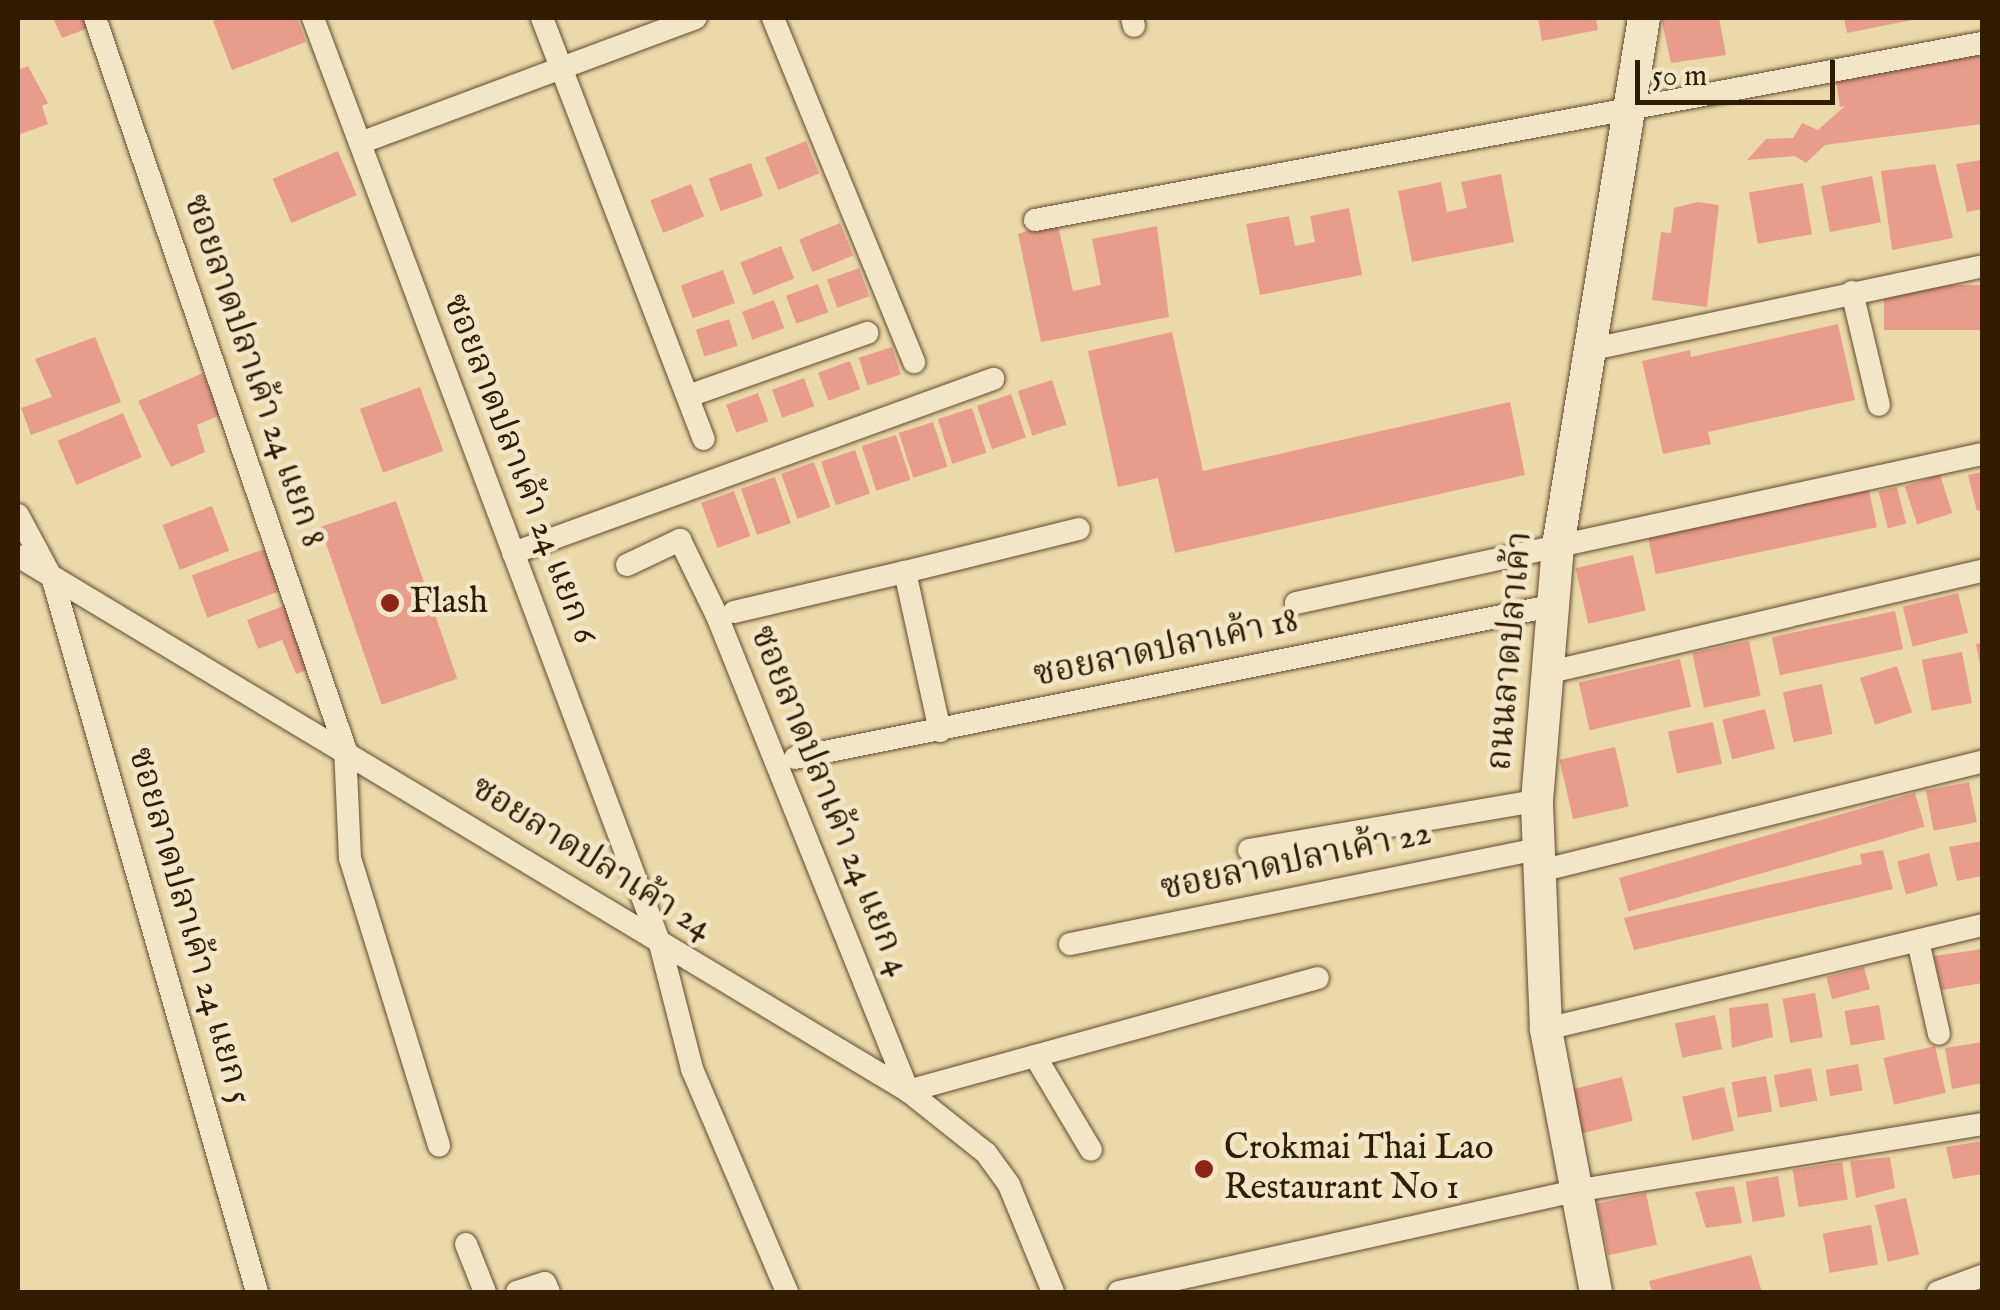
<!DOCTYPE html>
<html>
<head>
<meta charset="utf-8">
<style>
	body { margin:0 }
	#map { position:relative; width:2000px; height:1310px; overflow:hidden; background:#ecd9aa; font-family:"IM FELL English","Noto Serif Thai",serif }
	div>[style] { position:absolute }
	.building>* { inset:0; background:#e89d8c; transform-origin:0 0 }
	.roads { filter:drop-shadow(0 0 2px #604a2d) drop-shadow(0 0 2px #604a2d) }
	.minor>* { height:22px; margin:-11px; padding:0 11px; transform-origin:11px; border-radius:11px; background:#f3e6c8 }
	.secondary>* { height:32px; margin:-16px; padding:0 16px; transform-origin:16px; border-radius:16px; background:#f3e6c8 }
	.dots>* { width:28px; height:28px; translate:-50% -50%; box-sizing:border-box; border:5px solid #f3e6c8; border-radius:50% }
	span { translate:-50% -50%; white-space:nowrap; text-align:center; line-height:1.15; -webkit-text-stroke:9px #f3e6c8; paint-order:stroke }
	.street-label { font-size:35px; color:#311b03 }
	.poi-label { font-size:35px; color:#311b03 }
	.left { translate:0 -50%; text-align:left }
	.frame { position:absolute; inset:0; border:20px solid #311b03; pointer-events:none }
	.scale { position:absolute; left:1635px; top:60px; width:200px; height:45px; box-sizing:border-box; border:5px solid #311b03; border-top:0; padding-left:12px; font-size:30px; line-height:35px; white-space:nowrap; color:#311b03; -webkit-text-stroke:8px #f3e6c8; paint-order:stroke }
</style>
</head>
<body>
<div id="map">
	<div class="building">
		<div style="clip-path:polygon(53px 18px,87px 18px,91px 27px,62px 38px)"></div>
		<div style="clip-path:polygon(212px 18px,297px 18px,306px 42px,232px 70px)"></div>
		<div style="clip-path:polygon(1538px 18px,1596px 18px,1598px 30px,1542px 41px)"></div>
		<div style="clip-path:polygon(1661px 18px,1719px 18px,1726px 55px,1671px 63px)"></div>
		<div style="clip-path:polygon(1844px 18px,1917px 18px,1917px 19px,1847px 33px)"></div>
		<div style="clip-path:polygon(1982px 50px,1982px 124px,1825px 145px,1806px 163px,1795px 156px,1747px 160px,1766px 139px,1793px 138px,1802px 123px,1818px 130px,1845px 106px,1840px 107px,1835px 74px)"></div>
		<div style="clip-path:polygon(28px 66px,48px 103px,42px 106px,48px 124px,18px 135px,18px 70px)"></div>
		<div style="left:806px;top:141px;width:35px;height:44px;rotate:68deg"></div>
		<div style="left:338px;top:151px;width:48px;height:71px;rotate:67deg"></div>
		<div style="clip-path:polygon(1982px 160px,1982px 209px,1967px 212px,1956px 164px)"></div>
		<div style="left:751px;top:163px;width:35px;height:45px;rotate:70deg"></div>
		<div style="clip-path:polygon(1935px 164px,1953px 238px,1892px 250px,1881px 171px)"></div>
		<div style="clip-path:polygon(1501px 174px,1514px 242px,1412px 262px,1398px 191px,1441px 182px,1447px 212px,1467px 208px,1461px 182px)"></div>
		<div style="left:1872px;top:176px;width:47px;height:52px;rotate:79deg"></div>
		<div style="left:1803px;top:183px;width:52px;height:55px;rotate:80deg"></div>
		<div style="left:691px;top:184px;width:35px;height:44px;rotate:68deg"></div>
		<div style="clip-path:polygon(1698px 202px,1719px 205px,1707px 307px,1652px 300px,1661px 232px,1671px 233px,1674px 208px)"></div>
		<div style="clip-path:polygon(1349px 208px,1362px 275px,1260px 295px,1246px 224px,1289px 216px,1295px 246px,1315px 242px,1310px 216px)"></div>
		<div style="clip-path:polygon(1057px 221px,1073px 291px,1101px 285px,1092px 239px,1157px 226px,1169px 317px,1041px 342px,1018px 234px)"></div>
		<div style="left:840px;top:223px;width:35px;height:44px;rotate:68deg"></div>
		<div style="left:781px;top:246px;width:35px;height:44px;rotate:68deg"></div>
		<div style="left:859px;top:268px;width:30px;height:34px;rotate:70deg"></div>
		<div style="left:723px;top:270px;width:35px;height:45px;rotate:70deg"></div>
		<div style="left:818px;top:284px;width:30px;height:34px;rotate:70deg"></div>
		<div style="left:1982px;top:285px;width:45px;height:98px;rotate:90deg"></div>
		<div style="left:774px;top:300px;width:30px;height:34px;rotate:70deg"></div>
		<div style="left:729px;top:319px;width:28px;height:35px;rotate:72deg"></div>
		<div style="clip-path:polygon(1838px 324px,1855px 400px,1708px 432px,1711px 444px,1663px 454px,1642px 361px,1690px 350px,1691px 357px)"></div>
		<div style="clip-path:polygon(1172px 332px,1203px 471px,1510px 402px,1525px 475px,1175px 553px,1158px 478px,1118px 487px,1088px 351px)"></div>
		<div style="clip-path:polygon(95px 337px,121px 402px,31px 435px,21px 408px,52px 397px,35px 359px)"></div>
		<div style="left:892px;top:347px;width:29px;height:35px;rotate:72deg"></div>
		<div style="left:850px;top:361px;width:30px;height:34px;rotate:70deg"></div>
		<div style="clip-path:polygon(203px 373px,220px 415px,197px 425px,205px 452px,171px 467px,138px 401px)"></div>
		<div style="left:804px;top:378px;width:30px;height:34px;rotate:70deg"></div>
		<div style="left:1052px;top:380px;width:47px;height:36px;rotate:72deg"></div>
		<div style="left:420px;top:387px;width:68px;height:64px;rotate:70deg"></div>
		<div style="left:758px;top:393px;width:30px;height:34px;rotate:70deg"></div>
		<div style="left:1011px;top:394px;width:46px;height:36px;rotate:71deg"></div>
		<div style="left:972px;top:408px;width:47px;height:36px;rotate:72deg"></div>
		<div style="left:123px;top:413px;width:48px;height:71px;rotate:67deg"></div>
		<div style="left:933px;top:422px;width:47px;height:36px;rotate:72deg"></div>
		<div style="left:896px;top:435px;width:47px;height:36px;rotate:72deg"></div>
		<div style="left:855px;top:450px;width:46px;height:36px;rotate:71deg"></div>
		<div style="left:814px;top:462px;width:48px;height:35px;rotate:70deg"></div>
		<div style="clip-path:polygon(1982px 472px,1982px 510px,1977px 511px,1968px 475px)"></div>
		<div style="left:1940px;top:475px;width:40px;height:37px;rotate:72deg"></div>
		<div style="left:775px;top:477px;width:49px;height:36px;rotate:71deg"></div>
		<div style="left:1897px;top:487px;width:38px;height:19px;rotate:76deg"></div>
		<div style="left:1869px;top:490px;width:38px;height:226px;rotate:78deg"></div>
		<div style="left:734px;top:491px;width:48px;height:35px;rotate:70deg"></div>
		<div style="left:396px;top:501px;width:188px;height:80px;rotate:71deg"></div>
		<div style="left:212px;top:506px;width:48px;height:53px;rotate:69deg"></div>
		<div style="left:267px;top:548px;width:45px;height:80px;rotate:70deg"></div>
		<div style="left:1633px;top:555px;width:57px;height:59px;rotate:77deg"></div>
		<div style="left:1958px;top:593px;width:41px;height:57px;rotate:76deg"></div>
		<div style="clip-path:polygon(288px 604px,312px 668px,296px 674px,282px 640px,258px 649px,247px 620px)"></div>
		<div style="left:1895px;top:611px;width:39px;height:126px;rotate:78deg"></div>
		<div style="left:1749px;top:641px;width:56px;height:58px;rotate:78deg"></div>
		<div style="clip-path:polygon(1982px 643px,1982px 670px,1981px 670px,1976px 644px)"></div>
		<div style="left:1962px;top:652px;width:52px;height:41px;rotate:79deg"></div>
		<div style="left:1680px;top:659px;width:49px;height:104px;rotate:77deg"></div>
		<div style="left:1897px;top:666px;width:49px;height:39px;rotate:72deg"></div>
		<div style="left:1822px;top:684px;width:51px;height:40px;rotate:78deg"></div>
		<div style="left:1765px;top:709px;width:41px;height:44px;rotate:76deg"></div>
		<div style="left:1713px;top:722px;width:43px;height:46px;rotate:78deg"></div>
		<div style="left:1615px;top:747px;width:61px;height:57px;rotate:77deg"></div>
		<div style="left:1969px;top:782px;width:41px;height:44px;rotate:79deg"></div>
		<div style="left:1915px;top:793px;width:35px;height:308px;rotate:74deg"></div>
		<div style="clip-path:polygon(1982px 841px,1982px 876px,1957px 881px,1949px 847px)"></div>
		<div style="clip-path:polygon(1883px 850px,1893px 889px,1634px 950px,1624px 918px,1862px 864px,1860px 854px)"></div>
		<div style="left:1929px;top:853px;width:34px;height:33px;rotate:75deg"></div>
		<div style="clip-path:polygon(1982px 949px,1982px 983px,1942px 990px,1934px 956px)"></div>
		<div style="left:1864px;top:967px;width:23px;height:39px;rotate:75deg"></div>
		<div style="left:1815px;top:993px;width:45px;height:33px;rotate:80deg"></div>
		<div style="clip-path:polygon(1768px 1003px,1773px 1037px,1732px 1048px,1729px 1008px)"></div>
		<div style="left:1879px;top:1005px;width:35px;height:35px;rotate:80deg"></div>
		<div style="left:1715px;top:1015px;width:35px;height:41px;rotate:78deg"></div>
		<div style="clip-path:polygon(1982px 1042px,1982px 1083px,1952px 1089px,1945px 1048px)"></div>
		<div style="left:1935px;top:1046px;width:48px;height:53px;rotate:77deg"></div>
		<div style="left:1858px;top:1064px;width:27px;height:33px;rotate:80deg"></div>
		<div style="left:1811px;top:1068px;width:33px;height:38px;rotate:79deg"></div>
		<div style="left:1766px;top:1076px;width:36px;height:35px;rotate:80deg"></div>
		<div style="left:1622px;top:1077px;width:45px;height:53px;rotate:76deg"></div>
		<div style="left:1724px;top:1087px;width:45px;height:43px;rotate:77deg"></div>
		<div style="clip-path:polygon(1982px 1141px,1982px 1174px,1953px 1179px,1946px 1147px)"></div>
		<div style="clip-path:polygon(1890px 1157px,1895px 1188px,1856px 1198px,1850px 1161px)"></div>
		<div style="left:1842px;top:1162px;width:38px;height:50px;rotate:81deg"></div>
		<div style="left:1778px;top:1176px;width:41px;height:33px;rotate:80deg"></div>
		<div style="clip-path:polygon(1734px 1186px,1742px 1223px,1706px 1228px,1695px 1192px)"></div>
		<div style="left:1646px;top:1193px;width:53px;height:50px;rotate:78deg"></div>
		<div style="left:1906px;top:1198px;width:58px;height:32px;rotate:77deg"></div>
		<div style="left:1871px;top:1225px;width:40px;height:49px;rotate:80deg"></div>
		<div style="clip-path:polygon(1751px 1255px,1762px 1292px,1652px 1292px,1649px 1281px)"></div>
	</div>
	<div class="roads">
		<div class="minor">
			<div style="left:95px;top:18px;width:772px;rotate:71.1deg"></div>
			<div style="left:345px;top:748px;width:110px;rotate:87.4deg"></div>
			<div style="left:350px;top:858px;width:301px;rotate:72.8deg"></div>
			<div style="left:313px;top:18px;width:989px;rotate:69.46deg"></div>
			<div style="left:660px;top:944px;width:129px;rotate:75.6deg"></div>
			<div style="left:692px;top:1069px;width:242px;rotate:66.9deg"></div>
			<div style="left:542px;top:18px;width:451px;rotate:69deg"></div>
			<div style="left:773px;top:18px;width:372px;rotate:67.7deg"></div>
			<div style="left:1132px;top:18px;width:8px;rotate:76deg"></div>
			<div style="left:360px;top:143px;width:358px;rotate:-20.4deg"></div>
			<div style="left:1035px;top:220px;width:963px;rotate:-10.59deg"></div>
			<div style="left:1852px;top:292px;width:116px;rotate:76.6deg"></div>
			<div style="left:1593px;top:349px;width:398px;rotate:-12deg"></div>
			<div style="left:691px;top:395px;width:187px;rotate:-19.4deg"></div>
			<div style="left:18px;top:515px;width:74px;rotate:61.7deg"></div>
			<div style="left:53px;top:580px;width:741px;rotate:74.01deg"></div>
			<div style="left:513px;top:553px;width:511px;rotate:-19.93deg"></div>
			<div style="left:18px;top:556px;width:1038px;rotate:31.01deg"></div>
			<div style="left:908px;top:1091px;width:100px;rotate:38.5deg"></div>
			<div style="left:986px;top:1153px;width:39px;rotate:54deg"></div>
			<div style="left:1009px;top:1185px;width:116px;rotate:67.6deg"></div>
			<div style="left:627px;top:565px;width:59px;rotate:-25.3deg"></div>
			<div style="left:680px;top:540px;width:85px;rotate:64deg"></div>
			<div style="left:717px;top:616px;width:512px;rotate:68.09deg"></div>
			<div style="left:908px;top:1091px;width:425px;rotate:-15.4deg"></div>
			<div style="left:1296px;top:603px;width:702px;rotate:-12.25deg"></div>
			<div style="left:734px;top:612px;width:176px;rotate:-13.2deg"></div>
			<div style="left:1546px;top:673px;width:448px;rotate:-13.2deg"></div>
			<div style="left:940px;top:731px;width:163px;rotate:-102.4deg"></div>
			<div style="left:905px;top:572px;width:179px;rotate:-13.9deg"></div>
			<div style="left:795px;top:758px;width:771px;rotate:-11.37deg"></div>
			<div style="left:1249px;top:850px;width:292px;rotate:-9.7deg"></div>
			<div style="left:1536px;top:872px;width:459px;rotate:-13.9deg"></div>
			<div style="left:1918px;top:941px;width:95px;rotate:77.3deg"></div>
			<div style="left:1070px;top:944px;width:476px;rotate:-11.5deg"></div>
			<div style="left:1546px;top:1029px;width:448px;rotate:-13.4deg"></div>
			<div style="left:1035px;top:1056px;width:109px;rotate:59.2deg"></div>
			<div style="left:466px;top:1244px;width:52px;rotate:68.4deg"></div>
			<div style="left:517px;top:1292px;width:29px;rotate:-18deg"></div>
			<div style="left:545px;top:1283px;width:10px;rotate:66deg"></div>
			<div style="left:1119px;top:1292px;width:466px;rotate:-12.5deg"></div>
			<div style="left:1574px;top:1191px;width:413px;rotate:-9.3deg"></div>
			<div style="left:1938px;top:1292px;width:47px;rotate:-20deg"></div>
		</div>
		<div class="secondary">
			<div style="left:1596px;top:1292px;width:268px;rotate:-100.8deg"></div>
			<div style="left:1546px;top:1029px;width:228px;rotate:-92.3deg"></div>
			<div style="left:1537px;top:801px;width:256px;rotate:-85.3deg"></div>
			<div style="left:1558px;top:546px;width:535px;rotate:-80.75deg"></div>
		</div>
	</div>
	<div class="dots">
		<div style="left:390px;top:603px;background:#8f2418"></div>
		<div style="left:1204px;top:1169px;background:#8f2418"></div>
	</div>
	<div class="street-label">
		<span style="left:253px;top:371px;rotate:71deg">ซอยลาดปลาเค้า 24 แยก 8</span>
		<span style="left:519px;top:469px;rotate:69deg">ซอยลาดปลาเค้า 24 แยก 6</span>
		<span style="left:1166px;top:649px;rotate:-12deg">ซอยลาดปลาเค้า 18</span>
		<span style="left:1511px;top:651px;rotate:-85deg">ถนนลาดปลาเค้า</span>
		<span style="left:829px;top:801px;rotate:68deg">ซอยลาดปลาเค้า 24 แยก 4</span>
		<span style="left:591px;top:859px;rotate:32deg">ซอยลาดปลาเค้า 24</span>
		<span style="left:1296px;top:862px;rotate:-12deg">ซอยลาดปลาเค้า 22</span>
		<span style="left:189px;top:926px;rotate:74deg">ซอยลาดปลาเค้า 24 แยก 5</span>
	</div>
	<div class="poi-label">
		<span class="left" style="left:410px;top:603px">Flash</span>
		<span class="left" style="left:1224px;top:1169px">Crokmai Thai Lao<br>Restaurant No 1</span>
	</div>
	<div class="frame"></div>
	<div class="scale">50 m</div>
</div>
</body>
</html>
